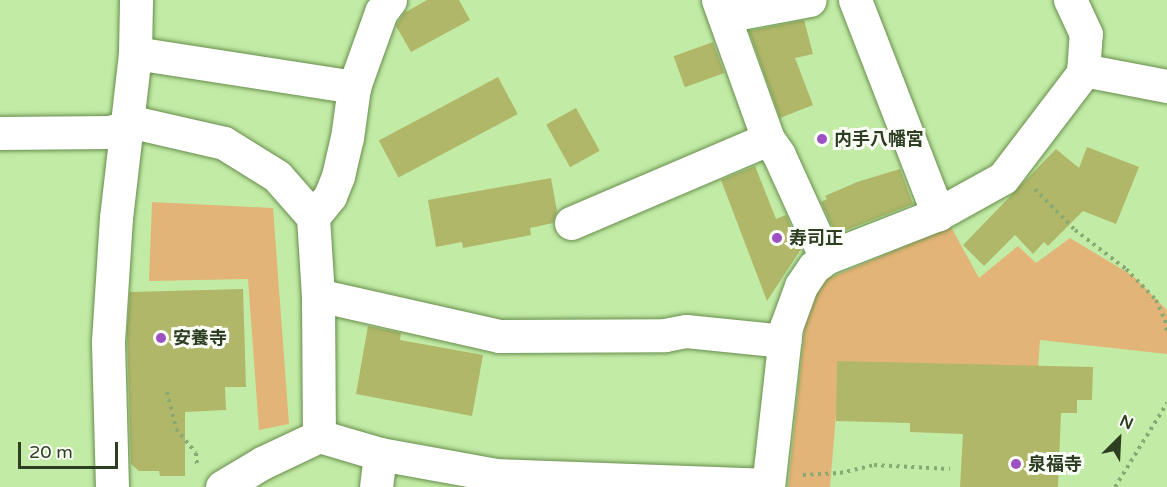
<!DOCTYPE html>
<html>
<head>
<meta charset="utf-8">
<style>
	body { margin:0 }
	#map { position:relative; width:1167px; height:487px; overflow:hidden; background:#c2eba6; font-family:"Varela Round","Noto Sans JP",sans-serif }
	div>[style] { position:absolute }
	.green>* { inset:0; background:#e3b477 }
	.building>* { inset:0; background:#b0b769; transform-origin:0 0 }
	.path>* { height:4px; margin-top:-2px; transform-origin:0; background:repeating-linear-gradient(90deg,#89a974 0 3px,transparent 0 7.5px) }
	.roads { filter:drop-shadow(0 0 2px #688d4c) drop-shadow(0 0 2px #688d4c) }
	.minor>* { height:33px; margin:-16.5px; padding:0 16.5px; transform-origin:16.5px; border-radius:16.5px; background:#fff }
	.dots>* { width:16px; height:16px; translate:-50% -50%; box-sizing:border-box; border:3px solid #fbfff8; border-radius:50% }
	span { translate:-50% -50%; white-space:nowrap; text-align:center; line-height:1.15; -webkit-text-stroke:6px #fbfff8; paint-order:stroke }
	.poi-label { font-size:18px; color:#2d3e22; font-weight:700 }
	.left { translate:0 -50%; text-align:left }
	.north { position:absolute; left:1089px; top:409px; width:60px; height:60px; -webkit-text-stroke:4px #fbfff8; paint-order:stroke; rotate:24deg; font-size:16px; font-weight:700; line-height:24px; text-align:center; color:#2d3e22 }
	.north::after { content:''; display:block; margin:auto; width:21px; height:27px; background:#2d3e22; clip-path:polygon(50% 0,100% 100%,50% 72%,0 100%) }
	.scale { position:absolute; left:18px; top:442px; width:100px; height:27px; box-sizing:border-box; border:3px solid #2d3e22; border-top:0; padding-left:8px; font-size:18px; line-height:21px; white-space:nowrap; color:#2d3e22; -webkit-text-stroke:4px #fbfff8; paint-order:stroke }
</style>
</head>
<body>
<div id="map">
	<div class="green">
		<div style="clip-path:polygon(152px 202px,273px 208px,289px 424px,259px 430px,248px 279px,149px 281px)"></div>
		<div style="clip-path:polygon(951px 227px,979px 278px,1018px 246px,1036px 263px,1070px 238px,1133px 276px,1167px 310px,1167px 354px,1040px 340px,1038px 369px,840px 366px,830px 487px,788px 487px,805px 325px,817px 293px,827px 279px)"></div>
	</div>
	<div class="building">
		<div style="clip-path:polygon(427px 0,459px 0,470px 20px,411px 52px,396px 26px,404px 13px)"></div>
		<div style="clip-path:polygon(804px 20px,813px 54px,795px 58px,813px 105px,780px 118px,749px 31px)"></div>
		<div style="left:713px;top:42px;width:33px;height:42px;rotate:70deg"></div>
		<div style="left:498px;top:77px;width:42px;height:135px;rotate:62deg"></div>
		<div style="left:576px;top:108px;width:49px;height:34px;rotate:61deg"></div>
		<div style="clip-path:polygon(1087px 147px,1139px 167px,1116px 224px,1083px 211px,1048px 246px,1044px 242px,1033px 254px,1015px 235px,984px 266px,963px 245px,1056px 149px,1079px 168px)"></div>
		<div style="clip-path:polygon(755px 166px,776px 219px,786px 215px,801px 249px,767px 301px,721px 180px)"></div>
		<div style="clip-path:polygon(900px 169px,913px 204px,836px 234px,821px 202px,827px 199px,825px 196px,857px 182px)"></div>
		<div style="clip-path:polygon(551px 178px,557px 211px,553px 223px,530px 228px,531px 235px,463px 248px,462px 242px,436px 247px,428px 200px)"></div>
		<div style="clip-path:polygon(243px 289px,246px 387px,225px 387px,226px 410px,185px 412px,185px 476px,160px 476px,159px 471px,139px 471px,131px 464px,127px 332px,130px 292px)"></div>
		<div style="clip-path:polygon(368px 326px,401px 333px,400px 340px,483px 355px,472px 416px,356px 394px)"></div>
		<div style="clip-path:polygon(837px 361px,1093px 367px,1092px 400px,1077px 400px,1077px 413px,1061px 413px,1058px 487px,960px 487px,963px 434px,910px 432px,910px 423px,836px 421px)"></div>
	</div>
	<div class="path">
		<div style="left:1035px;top:189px;width:57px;rotate:45.7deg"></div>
		<div style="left:1075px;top:230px;width:64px;rotate:37.4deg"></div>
		<div style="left:1126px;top:269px;width:43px;rotate:45.9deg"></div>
		<div style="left:1156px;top:300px;width:22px;rotate:66deg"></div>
		<div style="left:1165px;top:320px;width:13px;rotate:81deg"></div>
		<div style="left:167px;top:392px;width:38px;rotate:76deg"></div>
		<div style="left:176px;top:429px;width:31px;rotate:50deg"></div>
		<div style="left:196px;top:453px;width:12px;rotate:85deg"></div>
		<div style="left:803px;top:475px;width:37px;rotate:-3deg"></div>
		<div style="left:840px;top:473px;width:35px;rotate:-13deg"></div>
		<div style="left:874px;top:465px;width:76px;rotate:3deg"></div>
		<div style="left:1115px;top:487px;width:99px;rotate:-58.2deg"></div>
	</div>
	<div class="roads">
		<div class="minor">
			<div style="left:718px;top:0;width:148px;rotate:70.2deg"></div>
			<div style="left:768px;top:139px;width:19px;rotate:55deg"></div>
			<div style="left:779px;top:155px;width:113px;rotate:65.5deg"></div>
			<div style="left:855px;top:0;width:230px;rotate:68.8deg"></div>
			<div style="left:724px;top:16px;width:87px;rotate:-10.5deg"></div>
			<div style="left:135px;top:53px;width:222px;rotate:8.8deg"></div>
			<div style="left:1083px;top:70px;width:86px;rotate:10.8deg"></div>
			<div style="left:0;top:133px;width:110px;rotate:-0.5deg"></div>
			<div style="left:110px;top:132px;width:28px;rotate:-18deg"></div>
			<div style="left:137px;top:123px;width:89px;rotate:12.9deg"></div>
			<div style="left:224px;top:143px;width:62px;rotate:31.9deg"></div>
			<div style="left:277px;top:176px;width:55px;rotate:48.7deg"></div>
			<div style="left:313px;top:217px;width:80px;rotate:86.4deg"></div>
			<div style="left:318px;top:297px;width:139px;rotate:89.6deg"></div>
			<div style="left:313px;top:217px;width:27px;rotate:-51deg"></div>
			<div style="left:330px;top:196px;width:22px;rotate:-68deg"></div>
			<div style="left:338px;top:176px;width:39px;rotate:-77deg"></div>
			<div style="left:347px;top:138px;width:51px;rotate:-82.2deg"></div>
			<div style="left:354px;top:87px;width:80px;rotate:-70.2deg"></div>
			<div style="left:381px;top:12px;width:15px;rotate:-53deg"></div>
			<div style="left:571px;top:223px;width:214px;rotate:-23.1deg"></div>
			<div style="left:331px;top:298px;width:172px;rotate:12.7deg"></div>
			<div style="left:499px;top:336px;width:166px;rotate:-0.3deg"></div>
			<div style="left:665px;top:335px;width:21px;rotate:-11deg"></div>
			<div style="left:686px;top:331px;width:99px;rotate:5.8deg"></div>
			<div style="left:112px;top:487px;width:146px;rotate:-91.6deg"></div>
			<div style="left:108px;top:341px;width:123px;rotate:-86.3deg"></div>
			<div style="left:116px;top:218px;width:166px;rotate:-83.4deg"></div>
			<div style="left:135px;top:53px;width:53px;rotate:-88.9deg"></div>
			<div style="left:222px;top:487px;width:47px;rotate:-31deg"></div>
			<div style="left:262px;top:463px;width:63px;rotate:-25.3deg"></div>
			<div style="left:319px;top:436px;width:64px;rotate:16.4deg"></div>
			<div style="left:380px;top:454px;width:118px;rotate:10.3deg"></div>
			<div style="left:496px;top:475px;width:272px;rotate:2.1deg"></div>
			<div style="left:376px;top:487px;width:33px;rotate:-83deg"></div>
			<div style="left:768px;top:487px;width:161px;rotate:-83.6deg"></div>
			<div style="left:786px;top:327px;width:44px;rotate:-69.9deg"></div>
			<div style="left:801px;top:286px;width:23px;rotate:-56deg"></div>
			<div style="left:814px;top:267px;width:15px;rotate:-37deg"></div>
			<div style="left:826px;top:258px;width:120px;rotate:-21.4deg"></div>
			<div style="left:938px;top:214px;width:74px;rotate:-29deg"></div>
			<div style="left:1003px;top:178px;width:132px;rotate:-52.7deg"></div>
			<div style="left:1083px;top:73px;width:39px;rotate:-86deg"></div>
			<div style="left:1086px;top:34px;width:38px;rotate:-115deg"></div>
		</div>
	</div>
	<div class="dots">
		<div style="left:822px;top:139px;background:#9d51c3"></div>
		<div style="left:777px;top:238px;background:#9d51c3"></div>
		<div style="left:161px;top:338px;background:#9d51c3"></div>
		<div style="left:1016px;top:464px;background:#9d51c3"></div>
	</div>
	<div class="poi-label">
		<span class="left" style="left:834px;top:139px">内手八幡宮</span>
		<span class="left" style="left:789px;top:238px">寿司正</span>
		<span class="left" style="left:173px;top:338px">安養寺</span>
		<span class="left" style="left:1028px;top:464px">泉福寺</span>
	</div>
	<div class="north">N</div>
	<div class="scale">20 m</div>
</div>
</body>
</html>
